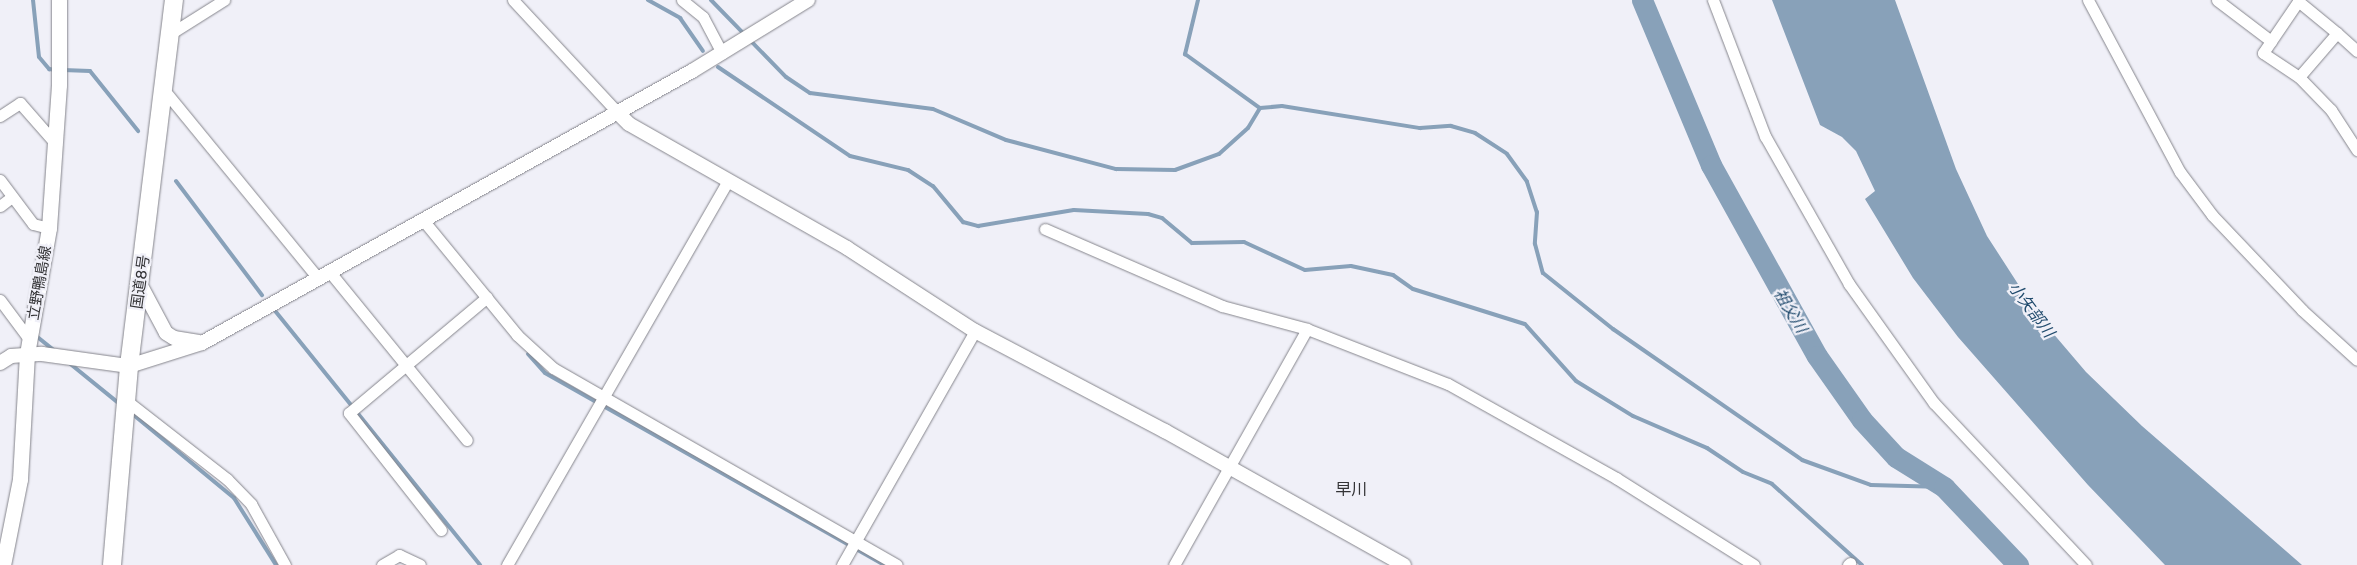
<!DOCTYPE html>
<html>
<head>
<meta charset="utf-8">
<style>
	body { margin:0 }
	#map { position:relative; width:2357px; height:565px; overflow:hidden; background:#f0f0f8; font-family:Rubik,"Noto Sans JP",sans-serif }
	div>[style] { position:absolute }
	.water>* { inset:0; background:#88a1b9 }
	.stream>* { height:4px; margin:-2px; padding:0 2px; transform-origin:2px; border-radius:2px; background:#88a1b9 }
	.river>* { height:21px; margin:-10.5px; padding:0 10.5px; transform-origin:10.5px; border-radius:10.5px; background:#88a1b9 }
	.roads { filter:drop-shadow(0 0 1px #85858c) drop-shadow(0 0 1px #85858c) }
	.minor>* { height:11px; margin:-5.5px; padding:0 5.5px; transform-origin:5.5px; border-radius:5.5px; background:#fff }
	.tertiary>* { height:14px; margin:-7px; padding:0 7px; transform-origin:7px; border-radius:7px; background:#fff }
	.secondary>* { height:15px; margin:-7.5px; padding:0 7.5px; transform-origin:7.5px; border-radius:7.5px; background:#fff }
	.trunk>* { height:18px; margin:-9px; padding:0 9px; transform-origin:9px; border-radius:9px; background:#fff }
	span { translate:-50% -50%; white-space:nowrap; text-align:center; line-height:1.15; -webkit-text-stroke:4.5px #f0f0f8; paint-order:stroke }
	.street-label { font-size:15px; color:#333336 }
	.water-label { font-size:16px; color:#214b6d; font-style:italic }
	.neighbourhood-label { font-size:16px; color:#333336 }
</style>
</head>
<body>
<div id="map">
	<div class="water">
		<div style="clip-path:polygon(1772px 0,1895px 0,1956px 169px,1987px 236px,2040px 318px,2086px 372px,2142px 426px,2302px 565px,2165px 565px,2088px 485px,1958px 337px,1913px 278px,1865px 199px,1875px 191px,1856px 151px,1842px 137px,1820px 125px)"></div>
	</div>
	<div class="stream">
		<div style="left:33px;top:0;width:57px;rotate:84deg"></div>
		<div style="left:39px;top:57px;width:16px;rotate:50deg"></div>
		<div style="left:49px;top:69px;width:7px;rotate:8deg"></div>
		<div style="left:648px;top:0;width:37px;rotate:29deg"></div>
		<div style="left:680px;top:18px;width:40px;rotate:55.1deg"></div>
		<div style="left:711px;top:0;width:107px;rotate:45.8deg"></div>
		<div style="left:786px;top:77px;width:29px;rotate:34deg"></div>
		<div style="left:810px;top:93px;width:124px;rotate:7.4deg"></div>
		<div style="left:933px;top:109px;width:79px;rotate:23deg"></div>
		<div style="left:1006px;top:140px;width:114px;rotate:14.8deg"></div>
		<div style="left:1116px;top:169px;width:59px;rotate:1deg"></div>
		<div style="left:1175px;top:170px;width:47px;rotate:-20deg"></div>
		<div style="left:1219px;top:154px;width:39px;rotate:-42deg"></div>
		<div style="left:1248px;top:128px;width:23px;rotate:-59deg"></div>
		<div style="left:1198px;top:0;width:56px;rotate:103.5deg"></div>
		<div style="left:1185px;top:54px;width:92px;rotate:35.8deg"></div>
		<div style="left:1260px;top:108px;width:22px;rotate:-5deg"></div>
		<div style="left:1282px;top:106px;width:140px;rotate:9.1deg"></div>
		<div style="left:1420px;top:128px;width:31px;rotate:-4deg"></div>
		<div style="left:1451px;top:126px;width:25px;rotate:16deg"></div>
		<div style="left:1475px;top:133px;width:38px;rotate:33deg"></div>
		<div style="left:1507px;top:154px;width:34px;rotate:54deg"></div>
		<div style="left:1527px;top:182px;width:32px;rotate:72deg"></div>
		<div style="left:1537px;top:212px;width:32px;rotate:94deg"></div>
		<div style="left:1535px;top:244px;width:30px;rotate:75deg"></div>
		<div style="left:1543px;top:273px;width:90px;rotate:38.7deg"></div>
		<div style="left:1613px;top:329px;width:230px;rotate:34.7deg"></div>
		<div style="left:1802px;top:460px;width:73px;rotate:19.9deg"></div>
		<div style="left:1871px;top:485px;width:73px;rotate:1.6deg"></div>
		<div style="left:718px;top:67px;width:159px;rotate:34deg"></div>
		<div style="left:850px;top:156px;width:60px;rotate:13.6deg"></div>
		<div style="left:908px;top:170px;width:30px;rotate:33deg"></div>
		<div style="left:933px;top:186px;width:47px;rotate:50.2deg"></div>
		<div style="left:963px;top:222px;width:16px;rotate:15deg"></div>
		<div style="left:978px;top:226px;width:97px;rotate:-9.5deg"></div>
		<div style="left:1074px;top:210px;width:74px;rotate:3.1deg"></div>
		<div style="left:1148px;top:214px;width:15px;rotate:16deg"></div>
		<div style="left:1162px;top:218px;width:39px;rotate:40deg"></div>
		<div style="left:1192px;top:243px;width:52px;rotate:-1.1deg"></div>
		<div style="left:1244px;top:242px;width:67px;rotate:24.7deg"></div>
		<div style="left:1305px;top:270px;width:46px;rotate:-5deg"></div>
		<div style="left:1351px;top:266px;width:43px;rotate:12.1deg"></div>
		<div style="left:1393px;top:275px;width:24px;rotate:35deg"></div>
		<div style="left:1413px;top:289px;width:117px;rotate:17.4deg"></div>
		<div style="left:1525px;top:324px;width:76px;rotate:48.2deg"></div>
		<div style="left:1576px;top:381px;width:67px;rotate:31.6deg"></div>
		<div style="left:1633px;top:416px;width:81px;rotate:23.4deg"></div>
		<div style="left:1707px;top:448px;width:43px;rotate:33.7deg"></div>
		<div style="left:1743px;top:472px;width:31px;rotate:22deg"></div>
		<div style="left:1772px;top:484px;width:121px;rotate:42deg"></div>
		<div style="left:63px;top:70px;width:27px;rotate:2deg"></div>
		<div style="left:90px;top:71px;width:77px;rotate:51.3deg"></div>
		<div style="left:176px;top:181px;width:143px;rotate:53deg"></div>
		<div style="left:276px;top:312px;width:325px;rotate:51.1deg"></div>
		<div style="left:35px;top:335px;width:26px;rotate:39deg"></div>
		<div style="left:528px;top:354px;width:25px;rotate:48deg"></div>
		<div style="left:545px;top:373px;width:390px;rotate:29.5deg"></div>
		<div style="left:68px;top:362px;width:68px;rotate:39.1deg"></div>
		<div style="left:130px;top:412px;width:135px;rotate:39.6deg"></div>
		<div style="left:234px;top:498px;width:79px;rotate:57.9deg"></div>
	</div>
	<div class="river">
		<div style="left:1642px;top:0;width:179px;rotate:67.3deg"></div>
		<div style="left:1711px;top:165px;width:218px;rotate:61deg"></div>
		<div style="left:1817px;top:356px;width:78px;rotate:54.9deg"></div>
		<div style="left:1862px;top:420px;width:50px;rotate:47.4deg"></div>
		<div style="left:1896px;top:457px;width:57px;rotate:32deg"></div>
		<div style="left:1944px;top:487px;width:108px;rotate:46.5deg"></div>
	</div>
	<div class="roads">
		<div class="minor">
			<div style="left:513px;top:0;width:151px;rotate:47.1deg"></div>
			<div style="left:682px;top:0;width:27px;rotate:39deg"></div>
			<div style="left:703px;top:17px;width:41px;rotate:62.2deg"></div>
			<div style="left:1713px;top:0;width:146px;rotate:69.1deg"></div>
			<div style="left:1765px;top:136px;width:170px;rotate:60.4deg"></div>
			<div style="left:1849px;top:284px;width:146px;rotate:54.5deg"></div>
			<div style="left:1934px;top:403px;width:222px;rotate:46.8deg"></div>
			<div style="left:2088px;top:0;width:195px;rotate:61.9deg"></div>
			<div style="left:2180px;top:172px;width:54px;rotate:53.3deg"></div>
			<div style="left:2212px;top:215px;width:131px;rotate:46.5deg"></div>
			<div style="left:2302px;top:310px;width:74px;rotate:42.3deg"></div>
			<div style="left:2217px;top:0;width:68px;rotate:37.2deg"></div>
			<div style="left:2299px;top:0;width:64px;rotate:124.2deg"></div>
			<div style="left:2263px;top:53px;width:43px;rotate:33.7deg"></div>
			<div style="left:2299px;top:77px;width:46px;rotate:45.9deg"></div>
			<div style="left:2331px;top:110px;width:48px;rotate:57deg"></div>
			<div style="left:2298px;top:1px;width:50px;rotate:39.4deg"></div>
			<div style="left:2337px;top:33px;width:58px;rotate:130.8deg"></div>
			<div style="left:2337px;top:33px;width:27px;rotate:42deg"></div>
			<div style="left:170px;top:34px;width:64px;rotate:-32.2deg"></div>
			<div style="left:164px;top:90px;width:242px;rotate:50.7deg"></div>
			<div style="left:0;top:116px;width:24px;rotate:-33deg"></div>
			<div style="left:20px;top:103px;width:55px;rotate:48.7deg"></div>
			<div style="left:0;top:180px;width:55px;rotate:53.1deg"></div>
			<div style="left:33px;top:224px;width:16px;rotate:14deg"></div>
			<div style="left:0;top:206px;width:15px;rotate:-37deg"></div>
			<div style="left:423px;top:220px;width:149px;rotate:50.7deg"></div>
			<div style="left:517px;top:335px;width:49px;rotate:42.5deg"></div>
			<div style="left:553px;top:368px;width:396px;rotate:29.8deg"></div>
			<div style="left:1045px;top:229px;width:193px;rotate:23.5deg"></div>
			<div style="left:1222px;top:306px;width:88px;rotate:15.1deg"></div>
			<div style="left:1307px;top:329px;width:151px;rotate:21.3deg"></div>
			<div style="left:1448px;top:384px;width:193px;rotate:29.2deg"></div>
			<div style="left:1616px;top:478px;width:163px;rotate:32.2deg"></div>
			<div style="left:329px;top:271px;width:218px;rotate:50.8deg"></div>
			<div style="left:0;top:300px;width:49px;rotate:53.4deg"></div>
			<div style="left:127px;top:401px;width:127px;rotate:38deg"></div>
			<div style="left:227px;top:479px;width:35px;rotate:46deg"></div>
			<div style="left:251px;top:504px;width:70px;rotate:60.9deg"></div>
			<div style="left:441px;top:530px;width:149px;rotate:-128.2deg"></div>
			<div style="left:349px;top:413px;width:180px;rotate:-40deg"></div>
			<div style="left:382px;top:565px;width:20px;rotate:-30deg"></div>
			<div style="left:399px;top:555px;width:23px;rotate:25deg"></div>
			<div style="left:507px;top:565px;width:444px;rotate:-60.1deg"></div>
			<div style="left:842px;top:565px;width:269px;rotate:-60.4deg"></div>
			<div style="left:1174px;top:565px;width:271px;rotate:-60.6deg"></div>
			<div style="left:1848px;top:565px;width:3px;rotate:-45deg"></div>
		</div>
		<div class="tertiary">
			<div style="left:616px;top:111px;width:18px;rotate:45deg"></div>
			<div style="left:629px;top:124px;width:251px;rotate:29.6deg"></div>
			<div style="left:847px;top:248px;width:153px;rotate:33deg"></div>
			<div style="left:975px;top:331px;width:215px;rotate:27.8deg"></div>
			<div style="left:1165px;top:431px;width:274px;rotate:29.3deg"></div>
			<div style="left:140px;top:284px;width:55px;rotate:62deg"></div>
			<div style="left:166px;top:333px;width:9px;rotate:32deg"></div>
			<div style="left:174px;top:338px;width:25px;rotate:9deg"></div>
			<div style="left:0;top:363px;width:13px;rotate:-32deg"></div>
			<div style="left:11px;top:356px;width:31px;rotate:-4deg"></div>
			<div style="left:42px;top:354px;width:88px;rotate:7.9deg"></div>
			<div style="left:129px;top:366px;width:77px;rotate:-17.5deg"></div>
			<div style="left:202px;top:343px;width:560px;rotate:-29.03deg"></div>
			<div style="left:692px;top:71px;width:136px;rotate:-31.5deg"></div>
		</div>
		<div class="secondary">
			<div style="left:3px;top:565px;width:88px;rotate:-78.8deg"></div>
			<div style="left:20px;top:479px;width:125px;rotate:-86.8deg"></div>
			<div style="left:27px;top:354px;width:128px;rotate:-80.1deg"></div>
			<div style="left:49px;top:228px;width:143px;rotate:-86deg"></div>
			<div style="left:59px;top:85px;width:85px;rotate:-90deg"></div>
		</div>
		<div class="trunk">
			<div style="left:112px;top:565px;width:200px;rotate:-85.1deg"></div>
			<div style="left:129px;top:366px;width:369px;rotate:-83deg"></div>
		</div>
	</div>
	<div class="street-label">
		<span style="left:141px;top:282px;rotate:-82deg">国道8号</span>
		<span style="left:40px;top:283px;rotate:-80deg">立野鴨島線</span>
	</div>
	<div class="water-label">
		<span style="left:2031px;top:310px;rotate:53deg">小矢部川</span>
		<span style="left:1790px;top:311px;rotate:59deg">祖父川</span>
	</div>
	<div class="neighbourhood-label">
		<span style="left:1351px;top:490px">早川</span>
	</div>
</div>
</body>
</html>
